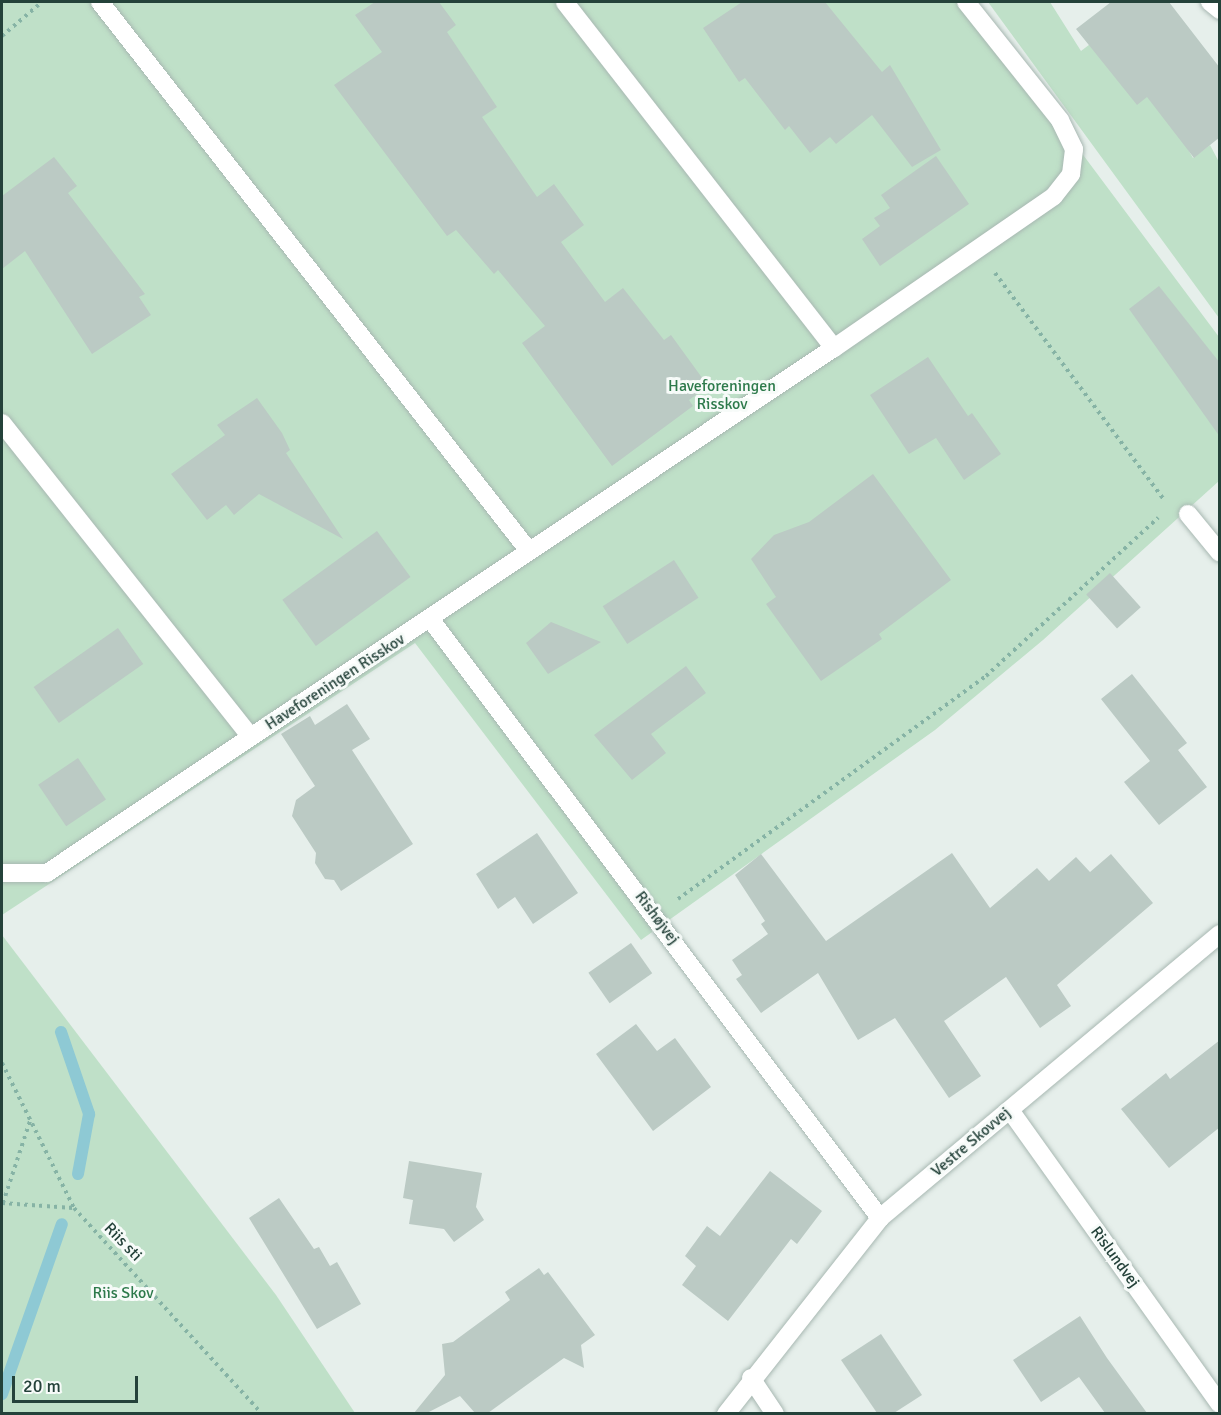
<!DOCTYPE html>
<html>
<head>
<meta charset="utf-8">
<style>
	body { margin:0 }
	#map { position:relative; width:1221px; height:1415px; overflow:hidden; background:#e6efeb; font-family:Signika,sans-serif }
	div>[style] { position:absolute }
	.green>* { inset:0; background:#bfe0c8 }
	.stream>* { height:12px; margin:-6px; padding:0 6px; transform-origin:6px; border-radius:6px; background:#8ec9d4 }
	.building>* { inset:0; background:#bbcac4; transform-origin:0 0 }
	.path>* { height:4px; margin-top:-2px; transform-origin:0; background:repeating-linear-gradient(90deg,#86b3a5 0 3px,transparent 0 7.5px) }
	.roads { filter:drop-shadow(0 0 2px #a8b8b2) drop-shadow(0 0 2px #a8b8b2) }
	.minor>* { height:18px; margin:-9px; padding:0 9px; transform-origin:9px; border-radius:9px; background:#fff }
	span { translate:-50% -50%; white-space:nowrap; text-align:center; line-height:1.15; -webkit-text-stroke:6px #f7fbf9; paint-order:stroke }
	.park-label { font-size:16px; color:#2d7a4b }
	.street-label { font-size:16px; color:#24423a }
	.frame { position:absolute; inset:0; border:3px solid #24423a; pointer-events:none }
	.scale { position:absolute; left:12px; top:1376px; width:126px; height:27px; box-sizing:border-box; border:3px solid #24423a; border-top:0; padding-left:8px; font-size:18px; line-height:21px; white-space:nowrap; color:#24423a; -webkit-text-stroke:4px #f7fbf9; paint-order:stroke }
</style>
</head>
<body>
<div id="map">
	<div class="green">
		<div style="clip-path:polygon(2px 2px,969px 2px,1219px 337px,1219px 481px,1043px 640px,935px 730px,641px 940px,415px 643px,2px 915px)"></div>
		<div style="clip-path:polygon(988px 2px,1050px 2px,1081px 51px,1098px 38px,1154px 91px,1193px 158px,1210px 145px,1219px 162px,1219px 318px)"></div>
		<div style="clip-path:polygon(2px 935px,276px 1295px,355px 1413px,2px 1413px)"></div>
	</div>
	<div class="stream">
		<div style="left:61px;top:1032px;width:87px;rotate:71.1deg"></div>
		<div style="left:89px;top:1114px;width:61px;rotate:100.4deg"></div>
		<div style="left:2px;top:1394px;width:180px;rotate:-70.6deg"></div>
	</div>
	<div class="building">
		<div style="clip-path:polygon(375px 2px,439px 2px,456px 25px,447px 32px,497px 107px,482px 117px,537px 197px,554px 184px,584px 225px,561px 242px,605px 302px,623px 288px,664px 340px,671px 335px,708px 386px,689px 400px,693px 406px,612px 466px,522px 343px,545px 326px,498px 270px,494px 274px,456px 230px,447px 236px,334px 85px,382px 52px,355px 15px)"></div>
		<div style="clip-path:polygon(742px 2px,825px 2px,882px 72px,890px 65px,941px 150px,912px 167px,872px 115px,836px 144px,830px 137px,810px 153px,789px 126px,785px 130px,745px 78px,739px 82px,703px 28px)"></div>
		<div style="clip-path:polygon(1111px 2px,1169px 2px,1220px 68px,1220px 137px,1194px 158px,1147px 97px,1137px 105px,1076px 29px)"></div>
		<div style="clip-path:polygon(936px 156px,969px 204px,880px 266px,862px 239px,880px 226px,874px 218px,890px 208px,881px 195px)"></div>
		<div style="clip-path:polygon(54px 157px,77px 186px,68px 193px,145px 294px,139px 297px,151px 315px,92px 354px,25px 251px,2px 269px,2px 196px)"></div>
		<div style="clip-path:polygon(1159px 286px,1220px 363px,1220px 437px,1129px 309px)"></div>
		<div style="clip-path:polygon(928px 357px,968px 416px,972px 413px,1001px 454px,964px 480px,936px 438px,909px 454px,870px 395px)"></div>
		<div style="clip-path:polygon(257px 398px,282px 433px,290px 450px,286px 453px,343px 539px,259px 494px,234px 515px,226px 505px,207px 520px,171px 474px,225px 435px,217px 425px)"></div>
		<div style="clip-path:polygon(873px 474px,951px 580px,879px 634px,882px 639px,821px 681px,766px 604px,776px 597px,751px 559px,774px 535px,809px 522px)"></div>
		<div style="left:377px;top:531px;width:57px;height:117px;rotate:54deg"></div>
		<div style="left:674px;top:560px;width:45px;height:85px;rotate:57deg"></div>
		<div style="left:1110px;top:573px;width:46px;height:32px;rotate:48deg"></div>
		<div style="clip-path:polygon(551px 622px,601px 642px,548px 674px,526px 643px)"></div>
		<div style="left:118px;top:628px;width:44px;height:103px;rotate:55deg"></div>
		<div style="clip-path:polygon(686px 666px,706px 693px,651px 734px,666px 753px,632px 780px,594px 735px)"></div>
		<div style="clip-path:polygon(1132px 674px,1187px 743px,1178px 750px,1207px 787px,1159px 825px,1124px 782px,1150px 761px,1101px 699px)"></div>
		<div style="clip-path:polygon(347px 704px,370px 739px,352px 750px,413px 844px,341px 891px,334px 880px,325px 879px,315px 863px,316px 853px,292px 816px,296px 800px,315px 786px,281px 734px,310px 716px,315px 725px)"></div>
		<div style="left:78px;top:758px;width:50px;height:48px;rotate:56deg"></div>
		<div style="clip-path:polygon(537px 833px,578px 893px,533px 924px,515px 897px,498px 909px,476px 874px)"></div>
		<div style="clip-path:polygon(952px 853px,990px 908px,1037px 868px,1049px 881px,1076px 857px,1090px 872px,1111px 854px,1153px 903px,1057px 985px,1071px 1006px,1040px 1028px,1006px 977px,944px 1021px,981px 1076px,949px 1098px,895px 1018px,858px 1040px,818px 973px,761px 1013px,736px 979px,742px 975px,732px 960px,768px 934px,761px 924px,765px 921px,735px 875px,761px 854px,826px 941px)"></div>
		<div style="left:631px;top:943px;width:37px;height:52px;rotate:55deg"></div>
		<div style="clip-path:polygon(636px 1024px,657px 1051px,675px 1038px,711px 1087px,653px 1131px,596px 1054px)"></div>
		<div style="clip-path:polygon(1220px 1040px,1220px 1127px,1169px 1168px,1121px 1109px,1166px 1073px,1170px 1079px)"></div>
		<div style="clip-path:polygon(409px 1161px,482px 1173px,476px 1207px,484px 1220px,454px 1242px,444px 1229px,409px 1224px,413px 1200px,403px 1198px)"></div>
		<div style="clip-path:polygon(770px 1171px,822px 1211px,797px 1244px,791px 1239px,728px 1321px,682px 1285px,696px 1266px,685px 1256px,707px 1226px,720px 1236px)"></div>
		<div style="clip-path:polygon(279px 1198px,314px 1249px,319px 1247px,330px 1266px,337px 1262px,361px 1304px,317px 1329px,249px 1218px)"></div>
		<div style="clip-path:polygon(539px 1268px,544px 1275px,548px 1272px,595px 1335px,581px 1345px,584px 1368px,564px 1358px,488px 1413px,475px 1413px,460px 1396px,427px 1413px,414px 1413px,445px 1375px,442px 1344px,453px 1342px,510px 1300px,505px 1292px)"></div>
		<div style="clip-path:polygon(1080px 1316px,1107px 1358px,1147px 1413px,1105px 1413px,1079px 1377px,1041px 1402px,1013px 1360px)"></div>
		<div style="clip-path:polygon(881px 1334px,922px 1395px,894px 1413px,877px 1413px,841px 1360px)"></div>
	</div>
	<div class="path">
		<div style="left:2px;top:36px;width:52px;rotate:-40.4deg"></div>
		<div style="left:995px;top:273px;width:281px;rotate:53.3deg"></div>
		<div style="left:678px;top:899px;width:380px;rotate:-35.9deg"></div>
		<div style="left:986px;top:676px;width:234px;rotate:-42.6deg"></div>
		<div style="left:2px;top:1063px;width:162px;rotate:63.6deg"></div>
		<div style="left:74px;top:1208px;width:279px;rotate:47.6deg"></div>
		<div style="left:2px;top:1203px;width:71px;rotate:4deg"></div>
		<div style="left:3px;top:1203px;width:86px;rotate:-71.8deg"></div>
	</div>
	<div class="roads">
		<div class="minor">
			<div style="left:100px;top:2px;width:697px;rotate:52deg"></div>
			<div style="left:1210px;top:2px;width:13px;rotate:39deg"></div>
			<div style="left:834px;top:348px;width:267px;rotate:-34.6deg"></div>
			<div style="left:1054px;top:196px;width:28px;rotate:-52deg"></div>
			<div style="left:1071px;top:174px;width:25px;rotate:-83deg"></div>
			<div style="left:1074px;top:149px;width:32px;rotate:-116deg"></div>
			<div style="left:1060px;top:120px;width:151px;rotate:-128.5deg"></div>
			<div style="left:2px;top:423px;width:399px;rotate:51.6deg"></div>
			<div style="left:1188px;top:514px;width:50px;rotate:50.6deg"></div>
			<div style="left:431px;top:620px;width:748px;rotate:53.1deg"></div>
			<div style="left:2px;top:873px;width:45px"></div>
			<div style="left:47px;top:873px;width:946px;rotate:-33.71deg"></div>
			<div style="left:834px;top:348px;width:438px;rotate:-127.9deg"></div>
			<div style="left:1010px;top:1110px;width:361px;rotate:54.5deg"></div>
			<div style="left:751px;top:1378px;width:43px;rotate:56.3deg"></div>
			<div style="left:726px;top:1414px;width:249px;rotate:-51.8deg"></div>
			<div style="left:880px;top:1218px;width:443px;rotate:-39.9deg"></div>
		</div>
	</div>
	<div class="park-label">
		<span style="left:722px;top:395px">Haveforeningen<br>Risskov</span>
		<span style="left:123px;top:1293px">Riis Skov</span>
	</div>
	<div class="street-label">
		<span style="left:335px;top:682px;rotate:-33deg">Haveforeningen Risskov</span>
		<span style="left:657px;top:918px;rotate:53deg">Rishøjvej</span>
		<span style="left:971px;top:1142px;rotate:-40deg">Vestre Skovvej</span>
		<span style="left:123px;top:1242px;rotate:46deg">Riis sti</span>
		<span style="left:1115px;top:1257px;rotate:54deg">Rislundvej</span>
	</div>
	<div class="frame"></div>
	<div class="scale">20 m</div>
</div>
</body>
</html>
